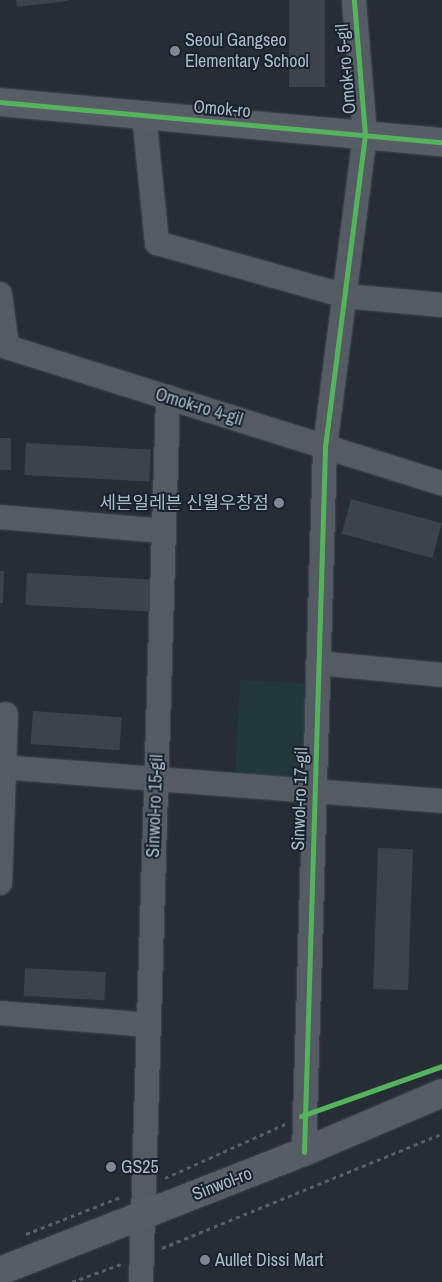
<!DOCTYPE html>
<html>
<head>
<meta charset="utf-8">
<style>
	body { margin:0 }
	#map { position:relative; width:442px; height:1282px; overflow:hidden; background:#252d35; font-family:"Archivo Narrow","Noto Sans KR",sans-serif }
	div>[style] { position:absolute }
	.green>* { inset:0; background:#22383b; transform-origin:0 0 }
	.building>* { inset:0; background:#3d434b; transform-origin:0 0 }
	.path>* { height:3px; margin-top:-1.5px; transform-origin:0; background:repeating-linear-gradient(90deg,#585f66 0 4px,transparent 0 8px) }
	.roads { filter:drop-shadow(0 0 1px #43494f) drop-shadow(0 0 1px #43494f) }
	.minor>* { height:24px; margin:-12px; padding:0 12px; transform-origin:12px; border-radius:12px; background:#555b63 }
	.major>* { height:28px; margin:-14px; padding:0 14px; transform-origin:14px; border-radius:14px; background:#575d65 }
	.cycleway>* { height:5px; margin:-2.5px; padding:0 2.5px; transform-origin:2.5px; border-radius:2.5px; background:#56b35d }
	.dots>* { width:14px; height:14px; translate:-50% -50%; box-sizing:border-box; border:2px solid #18232f; border-radius:50% }
	span { translate:-50% -50%; white-space:nowrap; text-align:center; line-height:1.15; -webkit-text-stroke:4px #18232f; paint-order:stroke }
	.poi-label { font-size:18px; color:#adb8c8 }
	.left { translate:0 -50%; text-align:left }
	.right { translate:-100% -50%; text-align:right }
	.street-label { font-size:18px; color:#adb8c8 }
</style>
</head>
<body>
<div id="map">
	<div class="green">
		<div style="left:240px;top:680px;width:77px;height:104px;rotate:3deg"></div>
	</div>
	<div class="building">
		<div style="clip-path:polygon(16px 0,68px 0,68px 1px,17px 7px)"></div>
		<div style="left:289px;top:0;width:36px;height:87px"></div>
		<div style="left:0;top:438px;width:11px;height:32px"></div>
		<div style="left:26px;top:443px;width:125px;height:32px;rotate:3deg"></div>
		<div style="left:351px;top:499px;width:94px;height:36px;rotate:15deg"></div>
		<div style="clip-path:polygon(0 571px,4px 571px,3px 603px,0 603px)"></div>
		<div style="left:27px;top:573px;width:125px;height:32px;rotate:3deg"></div>
		<div style="left:33px;top:711px;width:89px;height:33px;rotate:4deg"></div>
		<div style="left:378px;top:848px;width:35px;height:141px;rotate:2deg"></div>
		<div style="left:25px;top:968px;width:81px;height:28px;rotate:3deg"></div>
	</div>
	<div class="path">
		<div style="left:165px;top:1178px;width:132px;rotate:-24.2deg"></div>
		<div style="left:26px;top:1234px;width:104px;rotate:-21.4deg"></div>
		<div style="left:162px;top:1248px;width:302px;rotate:-22.2deg"></div>
		<div style="left:72px;top:1282px;width:52px;rotate:-20.2deg"></div>
	</div>
	<div class="roads">
		<div class="minor">
			<div style="left:144px;top:115px;width:129px;rotate:84.2deg"></div>
			<div style="left:157px;top:243px;width:195px;rotate:15.7deg"></div>
			<div style="left:345px;top:296px;width:97px;rotate:5.3deg"></div>
			<div style="left:0;top:294px;width:53px;rotate:82.5deg"></div>
			<div style="left:7px;top:347px;width:456px;rotate:17.4deg"></div>
			<div style="left:0;top:517px;width:164px;rotate:4.9deg"></div>
			<div style="left:318px;top:663px;width:125px;rotate:5.5deg"></div>
			<div style="left:0;top:767px;width:443px;rotate:4.4deg"></div>
			<div style="left:0;top:883px;width:169px;rotate:-88deg"></div>
			<div style="left:0;top:1013px;width:148px;rotate:4.6deg"></div>
			<div style="left:304px;top:1152px;width:705px;rotate:-88.29deg"></div>
			<div style="left:325px;top:447px;width:315px;rotate:-82.7deg"></div>
			<div style="left:365px;top:135px;width:135px;rotate:-94.7deg"></div>
			<div style="left:141px;top:1282px;width:885px;rotate:-88.25deg"></div>
		</div>
		<div class="major">
			<div style="left:0;top:102px;width:444px;rotate:5.2deg"></div>
			<div style="left:0;top:1271px;width:326px;rotate:-21.4deg"></div>
			<div style="left:304px;top:1152px;width:150px;rotate:-23.1deg"></div>
		</div>
	</div>
	<div class="cycleway">
		<div style="left:0;top:102px;width:444px;rotate:5.2deg"></div>
		<div style="left:301px;top:1116px;width:150px;rotate:-19.5deg"></div>
		<div style="left:304px;top:1152px;width:705px;rotate:-88.29deg"></div>
		<div style="left:325px;top:447px;width:315px;rotate:-82.7deg"></div>
		<div style="left:365px;top:135px;width:135px;rotate:-94.7deg"></div>
	</div>
	<div class="dots">
		<div style="left:175px;top:51px;background:#7d8795"></div>
		<div style="left:279px;top:503px;background:#7d8795"></div>
		<div style="left:111px;top:1167px;background:#7d8795"></div>
		<div style="left:205px;top:1260px;background:#7d8795"></div>
	</div>
	<div class="poi-label">
		<span class="left" style="left:185px;top:51px">Seoul Gangseo<br>Elementary School</span>
		<span class="right" style="left:269px;top:503px">세븐일레븐 신월우창점</span>
		<span class="left" style="left:121px;top:1167px">GS25</span>
		<span class="left" style="left:215px;top:1260px">Aullet Dissi Mart</span>
	</div>
	<div class="street-label">
		<span style="left:346px;top:69px;rotate:-95deg">Omok-ro 5-gil</span>
		<span style="left:222px;top:109px;rotate:5deg">Omok-ro</span>
		<span style="left:199px;top:407px;rotate:17deg">Omok-ro 4-gil</span>
		<span style="left:300px;top:799px;rotate:-88deg">Sinwol-ro 17-gil</span>
		<span style="left:155px;top:806px;rotate:-88deg">Sinwol-ro 15-gil</span>
		<span style="left:222px;top:1184px;rotate:-21deg">Sinwol-ro</span>
	</div>
</div>
</body>
</html>
